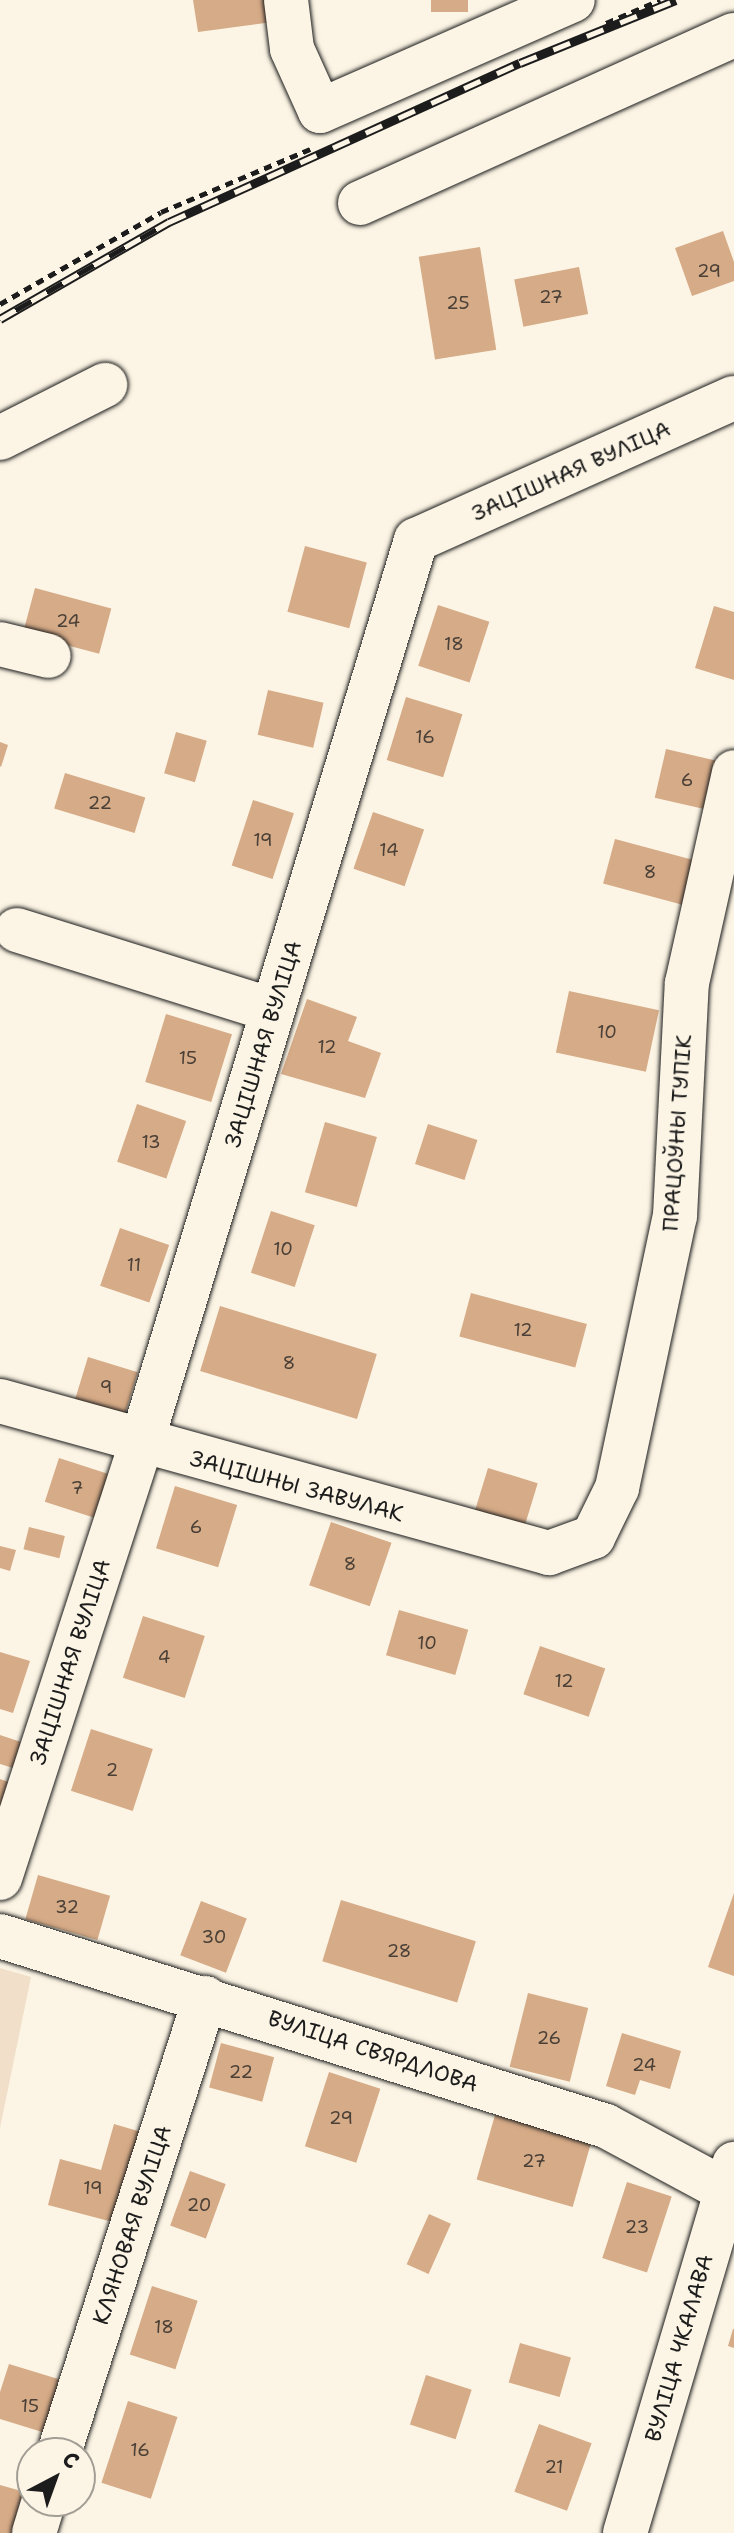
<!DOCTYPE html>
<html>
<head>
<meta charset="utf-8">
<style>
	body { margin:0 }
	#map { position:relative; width:734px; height:2533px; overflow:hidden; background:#fcf5e5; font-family:"Shantell Sans",sans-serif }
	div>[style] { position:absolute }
	.built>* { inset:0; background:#f1dfc9 }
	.building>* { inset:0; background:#d6ab87; transform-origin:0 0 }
	.path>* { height:5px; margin-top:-2.5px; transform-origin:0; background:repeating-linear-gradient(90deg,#1c1c1c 0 8px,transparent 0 14px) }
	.roads { filter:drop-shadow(0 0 2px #1c1c1c) drop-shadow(0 0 2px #1c1c1c) }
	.minor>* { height:44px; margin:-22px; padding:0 22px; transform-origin:22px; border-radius:22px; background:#fcf5e5 }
	.rail>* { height:9px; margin-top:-4.5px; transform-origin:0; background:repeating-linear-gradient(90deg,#fcf5e5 0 18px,#1c1c1c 0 36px); box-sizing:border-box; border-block:2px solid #1c1c1c }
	span { translate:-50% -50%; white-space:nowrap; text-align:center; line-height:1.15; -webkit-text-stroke:7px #fcf5e5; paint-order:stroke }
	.number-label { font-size:18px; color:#4a4037 }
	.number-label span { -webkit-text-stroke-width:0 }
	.street-label { font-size:22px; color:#1c1c1c }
	.north { position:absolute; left:16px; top:2437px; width:80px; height:80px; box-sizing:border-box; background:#fcf5e5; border:2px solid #a29e95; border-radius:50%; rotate:41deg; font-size:22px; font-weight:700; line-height:32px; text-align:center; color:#1c1c1c }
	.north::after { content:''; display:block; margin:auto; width:28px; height:36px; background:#1c1c1c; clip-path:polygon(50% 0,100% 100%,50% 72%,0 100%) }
</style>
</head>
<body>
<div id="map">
	<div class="built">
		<div style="clip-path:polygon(0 1968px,31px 1977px,0 2128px)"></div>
	</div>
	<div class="building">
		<div style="clip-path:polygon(193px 0,269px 0,272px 22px,198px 32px)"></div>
		<div style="left:431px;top:0;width:37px;height:12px"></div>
		<div style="clip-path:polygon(723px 231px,734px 262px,734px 281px,692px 296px,675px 248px)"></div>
		<div style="left:480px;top:247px;width:104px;height:62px;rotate:81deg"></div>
		<div style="left:579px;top:267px;width:48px;height:66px;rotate:79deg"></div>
		<div style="left:305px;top:546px;width:64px;height:68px;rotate:15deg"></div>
		<div style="left:35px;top:588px;width:79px;height:47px;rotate:15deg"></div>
		<div style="left:438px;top:605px;width:54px;height:64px;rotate:18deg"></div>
		<div style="clip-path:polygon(714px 606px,734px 612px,734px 680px,695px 668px)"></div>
		<div style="left:268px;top:690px;width:57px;height:46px;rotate:13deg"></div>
		<div style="left:406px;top:697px;width:59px;height:66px;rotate:17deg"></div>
		<div style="left:176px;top:732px;width:32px;height:43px;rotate:16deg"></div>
		<div style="clip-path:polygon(0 742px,8px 745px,1px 767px,0 766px)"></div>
		<div style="left:666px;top:749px;width:54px;height:50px;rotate:13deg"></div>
		<div style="left:65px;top:773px;width:84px;height:37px;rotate:17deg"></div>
		<div style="left:253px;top:800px;width:43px;height:69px;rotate:18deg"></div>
		<div style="left:373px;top:812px;width:54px;height:60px;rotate:19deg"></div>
		<div style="left:615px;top:839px;width:85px;height:46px;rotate:15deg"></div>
		<div style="left:569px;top:991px;width:92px;height:63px;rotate:12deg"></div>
		<div style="clip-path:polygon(307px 999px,357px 1017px,348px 1041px,381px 1053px,365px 1098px,281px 1074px)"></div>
		<div style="left:166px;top:1014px;width:69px;height:71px;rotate:17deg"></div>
		<div style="left:137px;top:1104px;width:52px;height:61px;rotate:19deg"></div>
		<div style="left:325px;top:1122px;width:54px;height:73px;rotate:16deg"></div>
		<div style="left:428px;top:1124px;width:52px;height:42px;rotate:18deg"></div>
		<div style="left:271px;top:1211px;width:46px;height:65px;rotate:18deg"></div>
		<div style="left:120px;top:1228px;width:52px;height:61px;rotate:19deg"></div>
		<div style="left:471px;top:1293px;width:120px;height:45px;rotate:15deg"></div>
		<div style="left:220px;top:1306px;width:164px;height:68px;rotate:17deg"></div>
		<div style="left:88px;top:1357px;width:52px;height:46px;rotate:17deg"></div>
		<div style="left:59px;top:1458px;width:52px;height:46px;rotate:18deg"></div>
		<div style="left:488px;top:1468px;width:52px;height:45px;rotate:17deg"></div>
		<div style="left:175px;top:1486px;width:65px;height:65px;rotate:17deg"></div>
		<div style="left:331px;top:1522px;width:64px;height:67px;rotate:19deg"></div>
		<div style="left:29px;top:1527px;width:37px;height:23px;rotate:14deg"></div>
		<div style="clip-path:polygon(0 1546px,16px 1550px,10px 1571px,0 1568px)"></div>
		<div style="left:399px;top:1610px;width:72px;height:47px;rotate:16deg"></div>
		<div style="left:143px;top:1616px;width:65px;height:65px;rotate:18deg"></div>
		<div style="left:540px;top:1646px;width:69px;height:51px;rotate:19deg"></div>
		<div style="clip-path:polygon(0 1652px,30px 1661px,13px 1713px,0 1709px)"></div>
		<div style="left:91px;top:1729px;width:65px;height:65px;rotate:18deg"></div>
		<div style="clip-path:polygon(0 1735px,21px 1742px,13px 1768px,0 1764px)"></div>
		<div style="clip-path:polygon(0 1779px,11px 1783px,0 1812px)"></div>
		<div style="left:38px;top:1875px;width:75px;height:46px;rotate:16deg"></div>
		<div style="clip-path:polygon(734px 1893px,734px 1976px,708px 1967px)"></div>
		<div style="left:341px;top:1900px;width:141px;height:64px;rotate:17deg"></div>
		<div style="left:201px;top:1901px;width:49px;height:58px;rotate:21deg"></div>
		<div style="left:528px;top:1993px;width:62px;height:76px;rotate:14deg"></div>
		<div style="clip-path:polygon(622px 2033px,681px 2051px,670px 2089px,640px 2080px,635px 2095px,606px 2086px)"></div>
		<div style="left:221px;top:2043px;width:55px;height:46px;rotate:15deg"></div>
		<div style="left:329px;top:2072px;width:54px;height:78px;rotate:18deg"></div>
		<div style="left:495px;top:2115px;width:100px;height:67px;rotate:16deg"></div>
		<div style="clip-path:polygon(114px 2124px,148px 2134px,124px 2225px,48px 2205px,60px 2159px,101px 2170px)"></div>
		<div style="left:190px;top:2171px;width:38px;height:58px;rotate:20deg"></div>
		<div style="left:627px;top:2182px;width:47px;height:80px;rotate:18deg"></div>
		<div style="left:429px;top:2214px;width:24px;height:55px;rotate:24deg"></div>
		<div style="left:152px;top:2286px;width:48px;height:72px;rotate:18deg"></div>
		<div style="clip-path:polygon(733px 2329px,734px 2329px,734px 2348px,728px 2346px)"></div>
		<div style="left:520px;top:2343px;width:53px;height:41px;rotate:16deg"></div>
		<div style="clip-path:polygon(9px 2364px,68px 2382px,52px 2435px,0 2419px,0 2392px)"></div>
		<div style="left:426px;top:2375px;width:48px;height:52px;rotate:18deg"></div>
		<div style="left:128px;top:2401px;width:52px;height:86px;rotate:18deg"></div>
		<div style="left:539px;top:2424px;width:56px;height:72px;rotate:20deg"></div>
		<div style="clip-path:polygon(0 2485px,32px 2494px,22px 2533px,0 2533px)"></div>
	</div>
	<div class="path">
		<div style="left:606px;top:23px;width:59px;rotate:-23.1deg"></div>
		<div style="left:0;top:304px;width:185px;rotate:-29.7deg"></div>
		<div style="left:161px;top:212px;width:162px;rotate:-22.9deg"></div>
	</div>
	<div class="roads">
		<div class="minor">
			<div style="left:286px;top:0;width:49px;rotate:83deg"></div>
			<div style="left:292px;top:49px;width:68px;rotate:65.7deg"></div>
			<div style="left:320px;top:111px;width:276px;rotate:-23.7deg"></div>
			<div style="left:360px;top:203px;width:410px;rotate:-24.2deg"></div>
			<div style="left:0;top:438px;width:118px;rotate:-26.8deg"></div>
			<div style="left:0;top:644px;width:50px;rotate:13.8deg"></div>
			<div style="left:17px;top:930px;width:268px;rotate:17.4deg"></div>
			<div style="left:0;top:1401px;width:570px;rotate:15.48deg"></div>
			<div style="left:549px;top:1553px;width:47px;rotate:-20deg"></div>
			<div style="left:593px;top:1537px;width:55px;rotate:-63.9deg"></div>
			<div style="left:617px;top:1488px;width:278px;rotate:-78deg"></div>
			<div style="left:675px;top:1216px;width:233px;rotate:-87.1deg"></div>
			<div style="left:687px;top:983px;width:216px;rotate:-77.4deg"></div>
			<div style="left:0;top:1878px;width:456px;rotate:-72deg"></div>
			<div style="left:141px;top:1444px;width:945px;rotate:-73.08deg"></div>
			<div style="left:416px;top:540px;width:348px;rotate:-24.1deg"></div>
			<div style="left:0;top:1936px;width:635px;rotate:17.41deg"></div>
			<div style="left:606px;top:2126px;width:145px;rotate:28.3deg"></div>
			<div style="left:59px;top:2453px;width:478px;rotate:-72.2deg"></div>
			<div style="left:34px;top:2533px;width:34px;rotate:-73deg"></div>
			<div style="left:625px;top:2533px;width:385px;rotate:-73.5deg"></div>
		</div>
	</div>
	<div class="rail">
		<div style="left:0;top:319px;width:195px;rotate:-29.9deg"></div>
		<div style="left:169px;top:222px;width:385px;rotate:-24.4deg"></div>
		<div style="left:520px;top:63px;width:168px;rotate:-22deg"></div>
	</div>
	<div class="number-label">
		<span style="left:709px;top:271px">29</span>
		<span style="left:551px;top:297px">27</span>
		<span style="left:458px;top:303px">25</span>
		<span style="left:68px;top:621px">24</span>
		<span style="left:454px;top:644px">18</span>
		<span style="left:425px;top:737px">16</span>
		<span style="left:687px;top:780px">6</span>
		<span style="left:100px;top:803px">22</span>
		<span style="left:263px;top:840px">19</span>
		<span style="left:389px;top:850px">14</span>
		<span style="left:650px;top:872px">8</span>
		<span style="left:607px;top:1032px">10</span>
		<span style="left:327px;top:1047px">12</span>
		<span style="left:188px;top:1058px">15</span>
		<span style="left:151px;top:1142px">13</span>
		<span style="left:283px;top:1249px">10</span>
		<span style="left:134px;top:1265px">11</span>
		<span style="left:523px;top:1330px">12</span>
		<span style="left:289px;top:1363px">8</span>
		<span style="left:106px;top:1387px">9</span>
		<span style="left:77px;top:1488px">7</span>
		<span style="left:196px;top:1527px">6</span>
		<span style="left:350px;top:1564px">8</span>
		<span style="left:427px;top:1643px">10</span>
		<span style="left:164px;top:1657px">4</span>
		<span style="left:564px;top:1681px">12</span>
		<span style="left:112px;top:1770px">2</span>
		<span style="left:67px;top:1907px">32</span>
		<span style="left:214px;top:1937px">30</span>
		<span style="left:399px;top:1951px">28</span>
		<span style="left:549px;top:2038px">26</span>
		<span style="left:644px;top:2065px">24</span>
		<span style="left:241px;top:2072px">22</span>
		<span style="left:341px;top:2118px">29</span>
		<span style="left:534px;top:2161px">27</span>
		<span style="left:93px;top:2188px">19</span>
		<span style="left:199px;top:2205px">20</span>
		<span style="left:637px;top:2227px">23</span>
		<span style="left:164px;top:2327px">18</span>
		<span style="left:30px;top:2406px">15</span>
		<span style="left:140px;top:2450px">16</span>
		<span style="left:554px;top:2467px">21</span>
	</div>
	<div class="street-label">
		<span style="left:571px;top:471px;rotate:-24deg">ЗАЦІШНАЯ ВУЛІЦА</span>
		<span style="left:263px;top:1044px;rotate:-73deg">ЗАЦІШНАЯ ВУЛІЦА</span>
		<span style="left:677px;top:1133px;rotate:-86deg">ПРАЦОЎНЫ ТУПІК</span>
		<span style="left:297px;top:1486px;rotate:15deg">ЗАЦІШНЫ ЗАВУЛАК</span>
		<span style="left:70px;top:1662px;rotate:-72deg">ЗАЦІШНАЯ ВУЛІЦА</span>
		<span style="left:373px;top:2051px;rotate:18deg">ВУЛІЦА СВЯРДЛОВА</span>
		<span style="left:132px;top:2225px;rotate:-72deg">КЛЯНОВАЯ ВУЛІЦА</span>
		<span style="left:679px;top:2348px;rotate:-74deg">ВУЛІЦА ЧКАЛАВА</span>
	</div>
	<div class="north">С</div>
</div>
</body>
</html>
